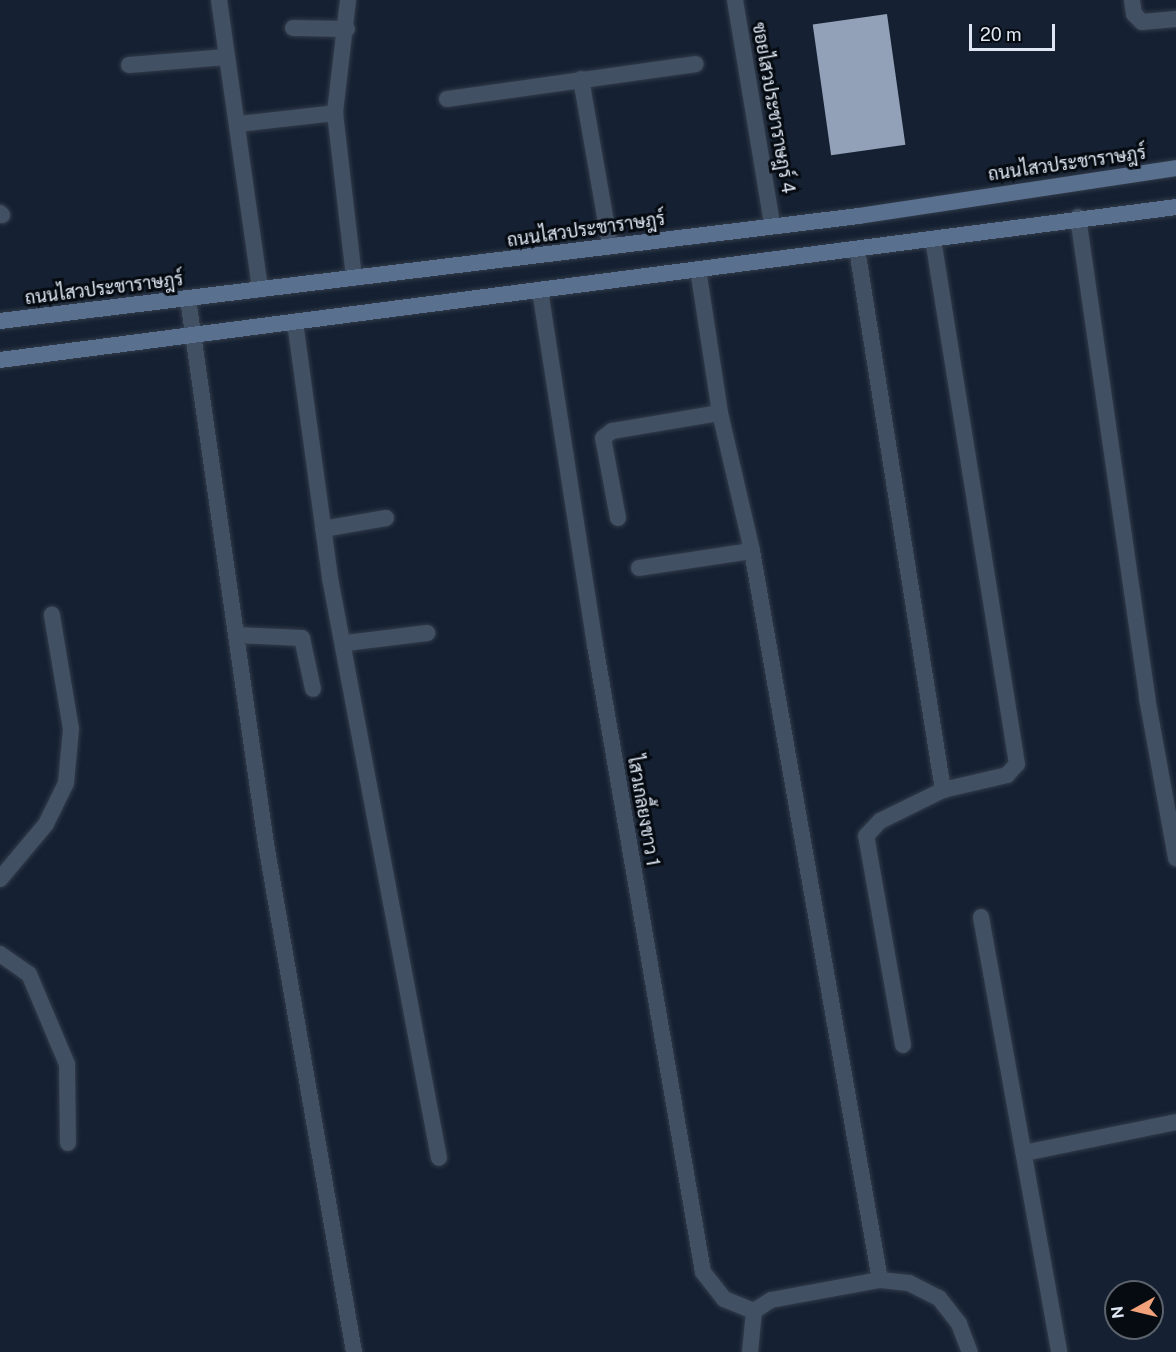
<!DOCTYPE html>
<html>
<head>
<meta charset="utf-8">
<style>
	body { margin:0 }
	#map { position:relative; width:1176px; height:1352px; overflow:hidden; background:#152132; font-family:"Public Sans",Sarabun,sans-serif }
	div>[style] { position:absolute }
	.building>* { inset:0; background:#92a1b7; transform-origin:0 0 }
	.roads { filter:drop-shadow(0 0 2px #323b4a) drop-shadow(0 0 2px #323b4a) }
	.service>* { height:16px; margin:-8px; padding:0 8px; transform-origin:8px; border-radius:8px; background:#425064 }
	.minor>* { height:16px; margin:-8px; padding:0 8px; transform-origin:8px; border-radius:8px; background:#425064 }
	.secondary>* { height:16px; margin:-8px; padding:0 8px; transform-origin:8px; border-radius:8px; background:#59708f }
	span { translate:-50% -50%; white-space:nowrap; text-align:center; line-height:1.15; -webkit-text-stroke:6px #060b12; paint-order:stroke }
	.street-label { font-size:18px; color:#dee7f3 }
	.north { position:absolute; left:1104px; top:1280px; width:60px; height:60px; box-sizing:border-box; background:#060b12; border:2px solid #5c636c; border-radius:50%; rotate:262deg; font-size:16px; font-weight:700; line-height:24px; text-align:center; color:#dee7f3 }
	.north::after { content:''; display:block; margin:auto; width:21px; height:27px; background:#f1a27b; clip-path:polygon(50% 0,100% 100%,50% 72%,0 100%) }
	.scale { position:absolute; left:969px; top:24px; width:86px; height:27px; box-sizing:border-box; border:3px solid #dee7f3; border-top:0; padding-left:8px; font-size:18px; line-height:21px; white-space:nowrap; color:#dee7f3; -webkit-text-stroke:4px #060b12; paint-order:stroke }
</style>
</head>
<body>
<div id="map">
	<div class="building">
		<div style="left:887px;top:14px;width:132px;height:75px;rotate:82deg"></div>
	</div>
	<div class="roads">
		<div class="service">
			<div style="left:1132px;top:0;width:14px;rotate:82deg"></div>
			<div style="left:1134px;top:14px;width:11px;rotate:45deg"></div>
			<div style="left:1142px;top:22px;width:34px;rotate:-5deg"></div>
			<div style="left:857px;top:249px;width:548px;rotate:80.97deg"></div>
			<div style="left:943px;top:790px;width:66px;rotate:-13.2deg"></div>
			<div style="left:1007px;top:775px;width:15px;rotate:-48deg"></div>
			<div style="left:1017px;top:764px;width:532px;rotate:-99.09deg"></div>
			<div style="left:236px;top:635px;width:66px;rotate:2.6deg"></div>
			<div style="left:302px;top:638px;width:52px;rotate:77.8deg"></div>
			<div style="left:0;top:879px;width:72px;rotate:-50.1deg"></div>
			<div style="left:46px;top:824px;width:46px;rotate:-64deg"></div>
			<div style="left:66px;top:783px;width:54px;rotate:-84.7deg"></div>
			<div style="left:71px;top:729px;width:116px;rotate:-99.5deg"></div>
			<div style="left:903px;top:1045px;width:212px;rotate:-100deg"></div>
			<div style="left:866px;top:836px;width:21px;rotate:-47deg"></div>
			<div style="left:880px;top:821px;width:70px;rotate:-26.2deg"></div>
		</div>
		<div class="minor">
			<div style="left:219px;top:0;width:292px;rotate:81.9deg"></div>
			<div style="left:348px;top:0;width:114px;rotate:96.6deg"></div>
			<div style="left:335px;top:113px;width:166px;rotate:83.4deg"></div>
			<div style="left:735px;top:0;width:226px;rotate:80.6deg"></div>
			<div style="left:293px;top:28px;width:54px;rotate:1.1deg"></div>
			<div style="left:129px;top:65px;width:98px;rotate:-4.7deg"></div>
			<div style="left:581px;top:79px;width:169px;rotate:80.1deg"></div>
			<div style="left:447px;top:99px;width:251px;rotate:-8deg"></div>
			<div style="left:239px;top:124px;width:97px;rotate:-6.5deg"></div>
			<div style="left:0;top:213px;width:3px;rotate:45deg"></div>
			<div style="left:1078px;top:217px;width:486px;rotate:81.8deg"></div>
			<div style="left:1147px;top:698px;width:163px;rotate:79.7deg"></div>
			<div style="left:698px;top:269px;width:146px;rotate:81.3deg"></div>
			<div style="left:720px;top:413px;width:142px;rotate:76.9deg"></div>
			<div style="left:752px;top:551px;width:740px;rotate:80.04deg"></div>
			<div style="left:540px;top:290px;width:359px;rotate:81.2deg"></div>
			<div style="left:595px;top:645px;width:636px;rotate:80.23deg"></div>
			<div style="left:703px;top:1272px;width:34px;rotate:52deg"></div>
			<div style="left:724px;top:1299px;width:32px;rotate:22deg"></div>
			<div style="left:188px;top:299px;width:551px;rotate:81.86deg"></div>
			<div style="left:266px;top:844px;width:516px;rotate:80.17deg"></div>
			<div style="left:295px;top:322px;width:258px;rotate:82.2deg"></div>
			<div style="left:330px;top:578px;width:590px;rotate:79.36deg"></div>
			<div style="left:618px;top:518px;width:81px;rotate:-100.6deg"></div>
			<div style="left:603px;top:438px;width:11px;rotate:-38deg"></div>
			<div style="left:612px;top:431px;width:109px;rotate:-9.5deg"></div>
			<div style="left:323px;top:529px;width:64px;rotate:-9.9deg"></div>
			<div style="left:639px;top:568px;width:114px;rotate:-8.6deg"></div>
			<div style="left:346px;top:643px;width:82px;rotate:-7deg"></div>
			<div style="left:981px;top:917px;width:442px;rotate:79.8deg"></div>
			<div style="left:0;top:954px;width:35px;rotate:35deg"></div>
			<div style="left:29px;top:974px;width:98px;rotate:67.1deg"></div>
			<div style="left:67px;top:1064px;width:79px;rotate:89.3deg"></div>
			<div style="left:1024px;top:1153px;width:155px;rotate:-11.5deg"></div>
			<div style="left:750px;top:1352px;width:41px;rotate:-84.4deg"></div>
			<div style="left:754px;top:1311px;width:20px;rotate:-33deg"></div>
			<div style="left:771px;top:1300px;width:111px;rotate:-10.4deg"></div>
			<div style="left:880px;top:1280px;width:29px;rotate:6deg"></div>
			<div style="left:909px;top:1283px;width:34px;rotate:27deg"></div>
			<div style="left:939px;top:1298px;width:33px;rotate:52deg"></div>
			<div style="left:959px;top:1324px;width:30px;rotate:69deg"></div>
		</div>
		<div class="secondary">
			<div style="left:0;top:321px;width:865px;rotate:-6.97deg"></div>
			<div style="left:859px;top:216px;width:321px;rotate:-8.6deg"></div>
			<div style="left:0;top:360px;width:1186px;rotate:-7.41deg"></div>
		</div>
	</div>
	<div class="street-label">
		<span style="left:773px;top:108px;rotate:80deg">ซอยไสวประชาราษฎร์ 4</span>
		<span style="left:1067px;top:164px;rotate:-8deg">ถนนไสวประชาราษฎร์</span>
		<span style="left:586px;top:230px;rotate:-8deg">ถนนไสวประชาราษฎร์</span>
		<span style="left:104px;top:289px;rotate:-7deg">ถนนไสวประชาราษฎร์</span>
		<span style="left:643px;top:811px;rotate:80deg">ไสวเกลี้ยงขาว 1</span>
	</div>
	<div class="north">N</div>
	<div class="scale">20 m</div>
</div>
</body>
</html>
